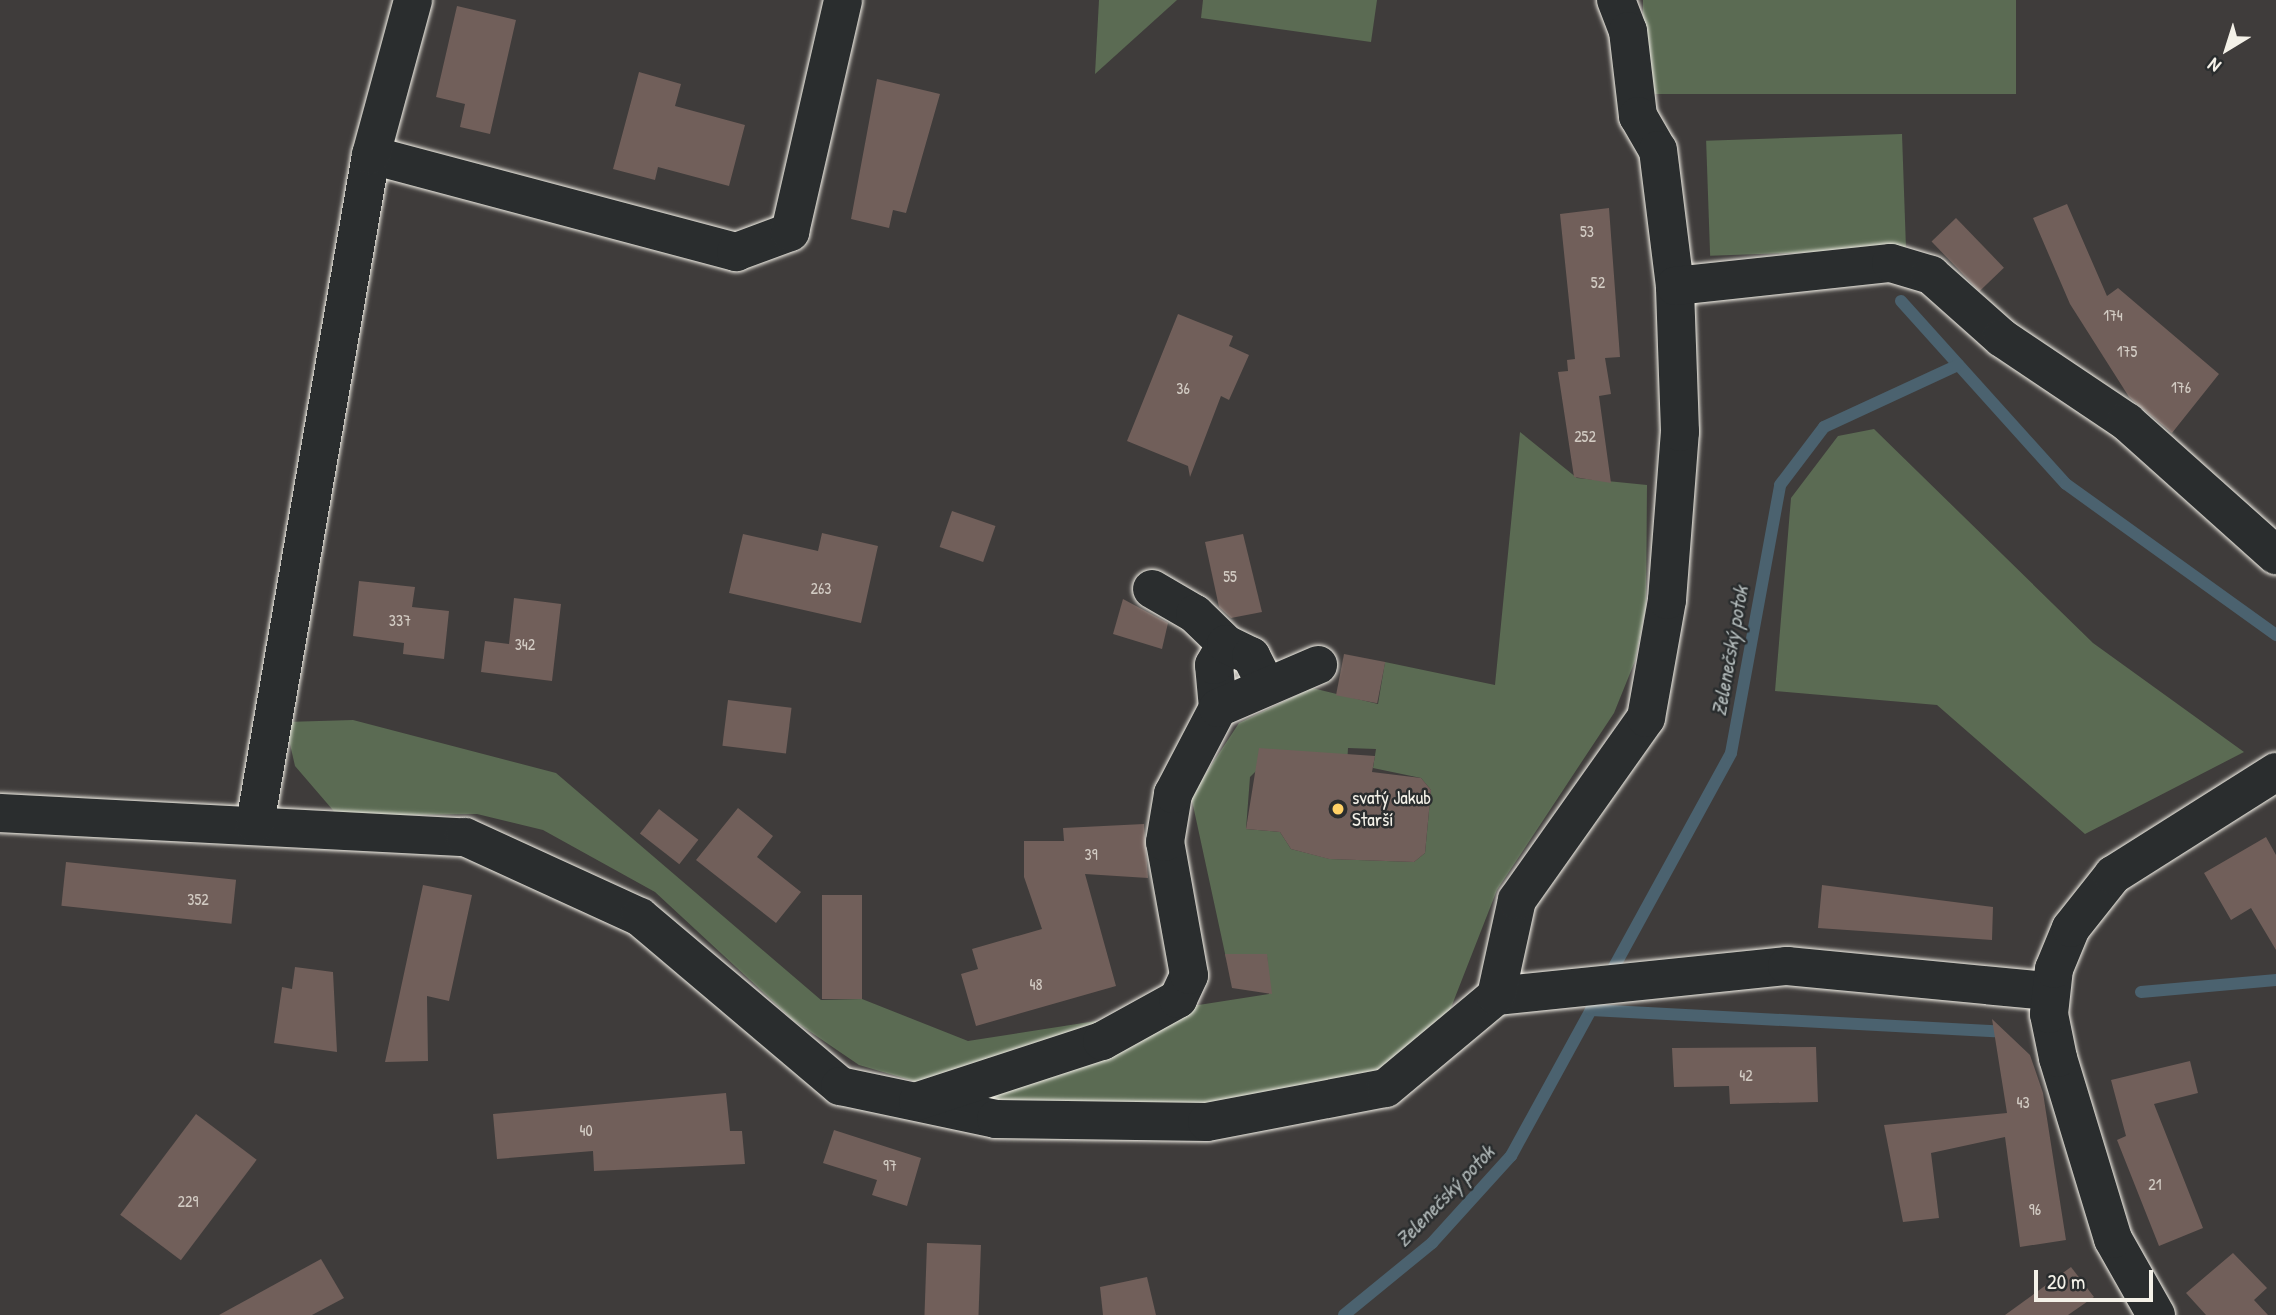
<!DOCTYPE html>
<html>
<head>
<meta charset="utf-8">
<style>
	body { margin:0 }
	#map { position:relative; width:2276px; height:1315px; overflow:hidden; background:#3f3c3b; font-family:"Patrick Hand",sans-serif }
	div>[style] { position:absolute }
	.green>* { inset:0; background:#5b6b53; transform-origin:0 0 }
	.stream>* { height:12px; margin:-6px; padding:0 6px; transform-origin:6px; border-radius:6px; background:#4b626f }
	.building>* { inset:0; background:#715f5a; transform-origin:0 0 }
	.roads { filter:drop-shadow(0 0 2px #f4f1e8) drop-shadow(0 0 2px #f4f1e8) }
	.minor>* { height:38px; margin:-19px; padding:0 19px; transform-origin:19px; border-radius:19px; background:#2a2d2e }
	.dots>* { width:19px; height:19px; translate:-50% -50%; box-sizing:border-box; border:4px solid #2a2d2e; border-radius:50% }
	span { translate:-50% -50%; white-space:nowrap; text-align:center; line-height:1.15; -webkit-text-stroke:5px #2a2d2e; paint-order:stroke }
	.number-label { font-size:16px; color:#d3ccc4 }
	.number-label span { -webkit-text-stroke-width:0 }
	.poi-label { font-size:19px; color:#f4f1e8 }
	.left { translate:0 -50%; text-align:left }
	.water-label { font-size:21px; color:#b0b8b8; font-style:italic }
	.north { position:absolute; left:2192px; top:14px; width:70px; height:70px; -webkit-text-stroke:5px #2a2d2e; paint-order:stroke; rotate:218deg; font-size:19px; font-weight:700; line-height:28px; text-align:center; color:#f4f1e8 }
	.north::after { content:''; display:block; margin:auto; width:24px; height:32px; background:#f4f1e8; clip-path:polygon(50% 0,100% 100%,50% 72%,0 100%) }
	.scale { position:absolute; left:2034px; top:1270px; width:119px; height:32px; box-sizing:border-box; border:4px solid #f4f1e8; border-top:0; padding-left:9px; font-size:21px; line-height:24px; white-space:nowrap; color:#f4f1e8; -webkit-text-stroke:5px #2a2d2e; paint-order:stroke }
</style>
</head>
<body>
<div id="map">
	<div class="green">
		<div style="clip-path:polygon(1099px 0,1177px 0,1095px 74px)"></div>
		<div style="clip-path:polygon(1203px 0,1377px 0,1371px 42px,1201px 18px)"></div>
		<div style="left:1643px;top:0;width:373px;height:94px"></div>
		<div style="left:1902px;top:134px;width:115px;height:196px;rotate:88deg"></div>
		<div style="clip-path:polygon(1874px 429px,2093px 643px,2244px 752px,2085px 834px,1937px 705px,1775px 691px,1791px 498px,1838px 436px)"></div>
		<div style="clip-path:polygon(evenodd,1520px 432px,1577px 478px,1647px 485px,1646px 607px,1635px 661px,1614px 713px,1497px 890px,1445px 1023px,1387px 1068px,1283px 1095px,1176px 1106px,989px 1103px,859px 1065px,793px 1020px,655px 892px,543px 830px,477px 814px,338px 816px,295px 766px,285px 722px,353px 720px,556px 773px,821px 1000px,862px 999px,968px 1041px,1269px 994px,1267px 956px,1226px 958px,1191px 796px,1239px 723px,1312px 688px,1378px 704px,1385px 662px,1495px 685px,1520px 432px,1348px 748px,1376px 749px,1373px 768px,1421px 778px,1431px 790px,1425px 853px,1414px 862px,1330px 859px,1291px 849px,1280px 832px,1246px 829px,1250px 777px,1257px 770px,1347px 766px,1348px 748px)"></div>
	</div>
	<div class="stream">
		<div style="left:1901px;top:301px;width:246px;rotate:48deg"></div>
		<div style="left:2066px;top:484px;width:259px;rotate:35.7deg"></div>
		<div style="left:1608px;top:978px;width:256px;rotate:-61.3deg"></div>
		<div style="left:1731px;top:753px;width:272px;rotate:-79.6deg"></div>
		<div style="left:1780px;top:485px;width:73px;rotate:-52.8deg"></div>
		<div style="left:1824px;top:427px;width:148px;rotate:-24.8deg"></div>
		<div style="left:2141px;top:992px;width:136px;rotate:-5.1deg"></div>
		<div style="left:1344px;top:1315px;width:114px;rotate:-39.3deg"></div>
		<div style="left:1432px;top:1243px;width:118px;rotate:-47.8deg"></div>
		<div style="left:1511px;top:1156px;width:166px;rotate:-61.3deg"></div>
		<div style="left:1591px;top:1010px;width:404px;rotate:3deg"></div>
	</div>
	<div class="building">
		<div style="clip-path:polygon(457px 6px,516px 20px,490px 134px,460px 127px,465px 104px,436px 97px)"></div>
		<div style="clip-path:polygon(639px 72px,681px 84px,675px 106px,745px 125px,729px 186px,658px 167px,655px 180px,613px 169px)"></div>
		<div style="clip-path:polygon(877px 79px,940px 94px,906px 213px,893px 210px,889px 228px,851px 219px)"></div>
		<div style="clip-path:polygon(2067px 204px,2107px 296px,2118px 288px,2219px 374px,2172px 433px,2129px 397px,2070px 304px,2033px 218px)"></div>
		<div style="clip-path:polygon(1609px 208px,1620px 357px,1605px 358px,1611px 394px,1599px 396px,1611px 483px,1574px 477px,1558px 372px,1568px 371px,1567px 360px,1575px 359px,1560px 214px)"></div>
		<div style="left:1956px;top:218px;width:69px;height:34px;rotate:46deg"></div>
		<div style="clip-path:polygon(1178px 314px,1233px 336px,1229px 346px,1249px 355px,1229px 400px,1221px 396px,1190px 477px,1188px 466px,1127px 441px)"></div>
		<div style="left:952px;top:511px;width:46px;height:38px;rotate:19deg"></div>
		<div style="clip-path:polygon(822px 533px,878px 546px,861px 623px,729px 593px,743px 534px,818px 551px)"></div>
		<div style="clip-path:polygon(1243px 534px,1262px 612px,1231px 618px,1219px 607px,1205px 542px)"></div>
		<div style="clip-path:polygon(359px 581px,415px 587px,412px 607px,449px 611px,444px 659px,403px 654px,404px 643px,353px 636px)"></div>
		<div style="clip-path:polygon(514px 598px,561px 604px,552px 681px,481px 672px,485px 641px,509px 644px)"></div>
		<div style="clip-path:polygon(1123px 599px,1168px 623px,1162px 649px,1113px 634px)"></div>
		<div style="left:1344px;top:654px;width:42px;height:42px;rotate:11deg"></div>
		<div style="left:728px;top:700px;width:64px;height:46px;rotate:7deg"></div>
		<div style="clip-path:polygon(1259px 748px,1375px 756px,1372px 772px,1421px 778px,1431px 790px,1425px 853px,1414px 862px,1329px 859px,1291px 849px,1280px 832px,1246px 829px)"></div>
		<div style="clip-path:polygon(738px 808px,773px 836px,757px 857px,801px 892px,776px 923px,696px 860px)"></div>
		<div style="left:659px;top:809px;width:50px;height:31px;rotate:38deg"></div>
		<div style="clip-path:polygon(1144px 824px,1148px 878px,1085px 874px,1116px 986px,976px 1026px,961px 974px,978px 969px,972px 949px,1042px 929px,1024px 877px,1024px 841px,1064px 841px,1063px 828px)"></div>
		<div style="clip-path:polygon(2266px 837px,2276px 855px,2276px 950px,2251px 908px,2231px 920px,2204px 873px)"></div>
		<div style="left:66px;top:862px;width:171px;height:44px;rotate:6deg"></div>
		<div style="clip-path:polygon(423px 885px,472px 895px,449px 1001px,427px 996px,428px 1061px,385px 1062px)"></div>
		<div style="clip-path:polygon(1822px 885px,1993px 907px,1992px 940px,1818px 928px)"></div>
		<div style="left:862px;top:895px;width:104px;height:40px;rotate:90deg"></div>
		<div style="clip-path:polygon(1225px 954px,1267px 954px,1272px 994px,1232px 988px)"></div>
		<div style="clip-path:polygon(295px 967px,333px 972px,337px 1052px,274px 1043px,282px 987px,292px 989px)"></div>
		<div style="clip-path:polygon(1992px 1019px,2030px 1055px,2043px 1093px,2066px 1240px,2020px 1247px,2005px 1137px,1931px 1153px,1939px 1218px,1903px 1222px,1884px 1125px,2007px 1113px)"></div>
		<div style="clip-path:polygon(1816px 1047px,1818px 1102px,1730px 1104px,1729px 1086px,1674px 1087px,1672px 1048px)"></div>
		<div style="clip-path:polygon(2190px 1061px,2198px 1093px,2154px 1104px,2203px 1228px,2159px 1246px,2117px 1140px,2126px 1136px,2111px 1080px)"></div>
		<div style="clip-path:polygon(726px 1093px,730px 1131px,742px 1131px,745px 1164px,594px 1171px,593px 1151px,497px 1159px,493px 1114px)"></div>
		<div style="left:196px;top:1114px;width:76px;height:126px;rotate:37deg"></div>
		<div style="clip-path:polygon(834px 1130px,921px 1158px,907px 1206px,872px 1195px,877px 1180px,823px 1163px)"></div>
		<div style="left:927px;top:1243px;width:54px;height:72px;rotate:2deg"></div>
		<div style="clip-path:polygon(2233px 1253px,2267px 1288px,2254px 1300px,2268px 1315px,2206px 1315px,2186px 1293px)"></div>
		<div style="clip-path:polygon(321px 1259px,344px 1298px,312px 1315px,219px 1315px)"></div>
		<div style="clip-path:polygon(2071px 1267px,2094px 1297px,2068px 1315px,2005px 1315px)"></div>
		<div style="clip-path:polygon(1147px 1277px,1156px 1315px,1103px 1315px,1100px 1287px)"></div>
	</div>
	<div class="roads">
		<div class="minor">
			<div style="left:1616px;top:0;width:33px;rotate:69deg"></div>
			<div style="left:1628px;top:31px;width:86px;rotate:83.3deg"></div>
			<div style="left:1638px;top:116px;width:39px;rotate:60deg"></div>
			<div style="left:1658px;top:150px;width:137px;rotate:82.9deg"></div>
			<div style="left:371px;top:155px;width:378px;rotate:14.9deg"></div>
			<div style="left:736px;top:252px;width:58px;rotate:-20.3deg"></div>
			<div style="left:790px;top:232px;width:238px;rotate:-77.1deg"></div>
			<div style="left:1152px;top:589px;width:50px;rotate:30.2deg"></div>
			<div style="left:1195px;top:614px;width:43px;rotate:44.1deg"></div>
			<div style="left:1218px;top:708px;width:43px;rotate:-95.3deg"></div>
			<div style="left:1214px;top:665px;width:24px;rotate:-60deg"></div>
			<div style="left:1226px;top:644px;width:28px;rotate:26deg"></div>
			<div style="left:1251px;top:656px;width:34px;rotate:63deg"></div>
			<div style="left:0;top:813px;width:466px;rotate:3deg"></div>
			<div style="left:465px;top:837px;width:192px;rotate:24.6deg"></div>
			<div style="left:640px;top:917px;width:262px;rotate:40.2deg"></div>
			<div style="left:840px;top:1086px;width:159px;rotate:11.9deg"></div>
			<div style="left:996px;top:1119px;width:211px;rotate:0.8deg"></div>
			<div style="left:1207px;top:1122px;width:182px;rotate:-10.8deg"></div>
			<div style="left:1386px;top:1088px;width:143px;rotate:-39.9deg"></div>
			<div style="left:1496px;top:996px;width:293px;rotate:-5.9deg"></div>
			<div style="left:1787px;top:966px;width:263px;rotate:5.5deg"></div>
			<div style="left:255px;top:824px;width:679px;rotate:-80.16deg"></div>
			<div style="left:371px;top:155px;width:161px;rotate:-74.8deg"></div>
			<div style="left:1496px;top:996px;width:98px;rotate:-77.7deg"></div>
			<div style="left:1517px;top:900px;width:223px;rotate:-54.7deg"></div>
			<div style="left:1646px;top:718px;width:120px;rotate:-79.9deg"></div>
			<div style="left:1667px;top:600px;width:169px;rotate:-85.6deg"></div>
			<div style="left:1680px;top:432px;width:146px;rotate:-92deg"></div>
			<div style="left:1675px;top:286px;width:217px;rotate:-6.1deg"></div>
			<div style="left:1891px;top:263px;width:42px;rotate:16.7deg"></div>
			<div style="left:1931px;top:275px;width:95px;rotate:41.6deg"></div>
			<div style="left:2002px;top:338px;width:151px;rotate:33.9deg"></div>
			<div style="left:2127px;top:422px;width:200px;rotate:41.8deg"></div>
			<div style="left:918px;top:1101px;width:194px;rotate:-18.1deg"></div>
			<div style="left:1102px;top:1041px;width:87px;rotate:-28.9deg"></div>
			<div style="left:1178px;top:999px;width:26px;rotate:-65deg"></div>
			<div style="left:1189px;top:975px;width:135px;rotate:-100.2deg"></div>
			<div style="left:1165px;top:842px;width:49px;rotate:-80.5deg"></div>
			<div style="left:1173px;top:794px;width:97px;rotate:-62.4deg"></div>
			<div style="left:1218px;top:708px;width:109px;rotate:-23.3deg"></div>
			<div style="left:2156px;top:1315px;width:87px;rotate:-119.5deg"></div>
			<div style="left:2113px;top:1239px;width:189px;rotate:-106.9deg"></div>
			<div style="left:2058px;top:1058px;width:45px;rotate:-101.6deg"></div>
			<div style="left:2049px;top:1014px;width:45px;rotate:-83.7deg"></div>
			<div style="left:2054px;top:969px;width:44px;rotate:-67.5deg"></div>
			<div style="left:2071px;top:928px;width:68px;rotate:-51.6deg"></div>
			<div style="left:2113px;top:875px;width:193px;rotate:-32.3deg"></div>
		</div>
	</div>
	<div class="dots">
		<div style="left:1338px;top:809px;background:#ffd166"></div>
	</div>
	<div class="number-label">
		<span style="left:1587px;top:231px">53</span>
		<span style="left:1598px;top:282px">52</span>
		<span style="left:2113px;top:315px">174</span>
		<span style="left:2127px;top:351px">175</span>
		<span style="left:2181px;top:387px">176</span>
		<span style="left:1183px;top:388px">36</span>
		<span style="left:1585px;top:436px">252</span>
		<span style="left:1230px;top:576px">55</span>
		<span style="left:821px;top:588px">263</span>
		<span style="left:400px;top:620px">337</span>
		<span style="left:525px;top:644px">342</span>
		<span style="left:1091px;top:854px">39</span>
		<span style="left:198px;top:899px">352</span>
		<span style="left:1036px;top:984px">48</span>
		<span style="left:1746px;top:1075px">42</span>
		<span style="left:2023px;top:1102px">43</span>
		<span style="left:586px;top:1130px">40</span>
		<span style="left:890px;top:1165px">97</span>
		<span style="left:2155px;top:1184px">21</span>
		<span style="left:188px;top:1201px">229</span>
		<span style="left:2035px;top:1209px">96</span>
	</div>
	<div class="poi-label">
		<span class="left" style="left:1352px;top:809px">svatý Jakub<br>Starší</span>
	</div>
	<div class="water-label">
		<span style="left:1730px;top:651px;rotate:-80deg">Zelenečský potok</span>
		<span style="left:1445px;top:1196px;rotate:-46deg">Zelenečský potok</span>
	</div>
	<div class="north">N</div>
	<div class="scale">20 m</div>
</div>
</body>
</html>
